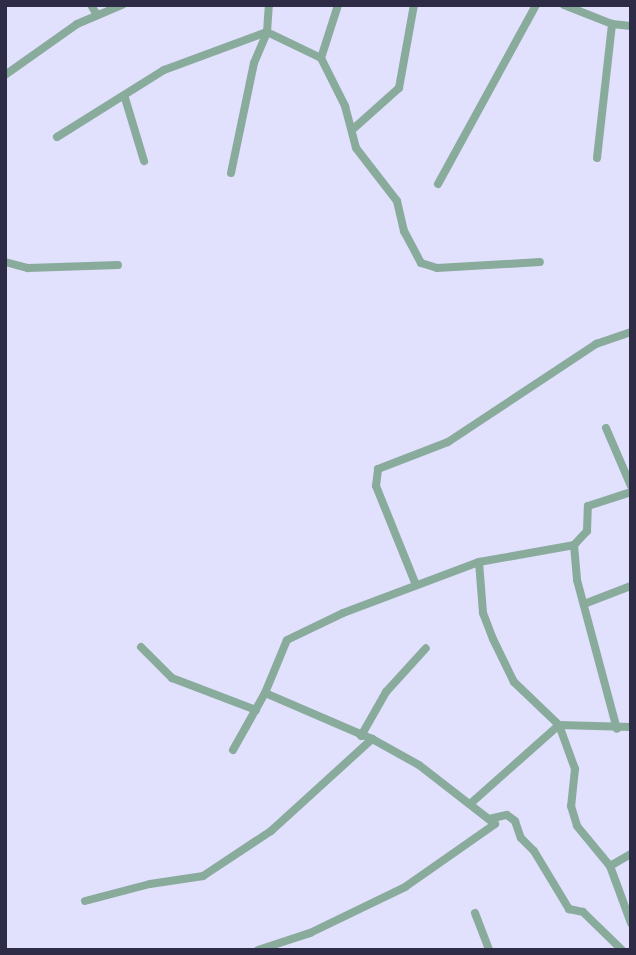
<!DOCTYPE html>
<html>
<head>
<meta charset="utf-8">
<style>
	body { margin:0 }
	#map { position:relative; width:636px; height:955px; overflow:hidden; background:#e1e0fd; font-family:Mulish,sans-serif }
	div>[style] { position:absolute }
	.minor>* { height:8px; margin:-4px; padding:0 4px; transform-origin:4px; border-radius:4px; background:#89ab9c }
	span { translate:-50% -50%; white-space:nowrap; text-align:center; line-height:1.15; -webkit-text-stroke:5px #efeffe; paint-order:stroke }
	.frame { position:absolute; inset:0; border:7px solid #2e2b47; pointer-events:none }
</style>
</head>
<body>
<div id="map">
	<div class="minor">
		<div style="left:91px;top:5px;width:12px;rotate:59deg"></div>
		<div style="left:564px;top:5px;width:52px;rotate:21.6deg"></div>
		<div style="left:612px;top:24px;width:19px;rotate:6deg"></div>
		<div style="left:321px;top:58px;width:56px;rotate:-72.2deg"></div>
		<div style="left:5px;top:75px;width:88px;rotate:-35.3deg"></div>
		<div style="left:77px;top:24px;width:49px;rotate:-22.9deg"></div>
		<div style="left:125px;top:98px;width:66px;rotate:73.2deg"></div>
		<div style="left:352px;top:130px;width:63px;rotate:-41.8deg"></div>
		<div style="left:399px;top:88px;width:84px;rotate:-79.8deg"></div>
		<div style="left:57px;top:137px;width:126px;rotate:-32.1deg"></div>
		<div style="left:164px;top:70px;width:110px;rotate:-20.3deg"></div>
		<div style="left:267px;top:32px;width:60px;rotate:25.7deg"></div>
		<div style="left:321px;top:58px;width:54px;rotate:63.4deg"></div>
		<div style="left:345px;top:106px;width:43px;rotate:75.3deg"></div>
		<div style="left:356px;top:148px;width:67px;rotate:52.3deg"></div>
		<div style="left:397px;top:201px;width:31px;rotate:77deg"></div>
		<div style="left:404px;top:231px;width:36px;rotate:62deg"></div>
		<div style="left:421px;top:263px;width:17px;rotate:17deg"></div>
		<div style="left:437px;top:268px;width:103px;rotate:-3.3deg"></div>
		<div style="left:597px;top:158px;width:135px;rotate:-83.6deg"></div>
		<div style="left:231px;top:173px;width:112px;rotate:-78.2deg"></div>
		<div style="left:254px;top:63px;width:34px;rotate:-67deg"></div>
		<div style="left:267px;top:32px;width:27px;rotate:-86deg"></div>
		<div style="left:438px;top:184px;width:204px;rotate:-61.3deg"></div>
		<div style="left:5px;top:262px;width:24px;rotate:15deg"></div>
		<div style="left:28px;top:268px;width:90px;rotate:-1.9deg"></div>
		<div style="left:606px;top:428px;width:63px;rotate:66.7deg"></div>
		<div style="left:574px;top:545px;width:35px;rotate:85deg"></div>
		<div style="left:577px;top:580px;width:154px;rotate:75deg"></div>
		<div style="left:479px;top:562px;width:51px;rotate:85.5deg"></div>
		<div style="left:483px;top:613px;width:28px;rotate:69deg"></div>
		<div style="left:493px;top:639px;width:48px;rotate:64deg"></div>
		<div style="left:514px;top:682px;width:62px;rotate:43.7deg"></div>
		<div style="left:559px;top:725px;width:47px;rotate:70deg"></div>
		<div style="left:575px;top:769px;width:37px;rotate:96deg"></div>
		<div style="left:571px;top:806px;width:21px;rotate:73deg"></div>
		<div style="left:577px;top:826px;width:52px;rotate:50.5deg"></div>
		<div style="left:610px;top:866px;width:61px;rotate:69.8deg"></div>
		<div style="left:416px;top:585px;width:107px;rotate:-112deg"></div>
		<div style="left:376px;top:486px;width:17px;rotate:-83deg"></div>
		<div style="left:378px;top:469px;width:75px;rotate:-21.1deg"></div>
		<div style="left:448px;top:442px;width:178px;rotate:-33.5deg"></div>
		<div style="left:596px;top:344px;width:37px;rotate:-19deg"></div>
		<div style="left:584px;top:604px;width:50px;rotate:-21deg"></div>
		<div style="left:141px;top:647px;width:44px;rotate:45deg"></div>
		<div style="left:172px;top:678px;width:90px;rotate:20.9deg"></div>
		<div style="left:361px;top:736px;width:51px;rotate:-60.4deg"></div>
		<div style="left:386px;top:692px;width:59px;rotate:-47.7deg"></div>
		<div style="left:233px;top:750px;width:65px;rotate:-60.7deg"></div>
		<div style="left:265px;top:693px;width:57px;rotate:-67.5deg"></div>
		<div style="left:287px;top:640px;width:62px;rotate:-25.7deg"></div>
		<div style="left:343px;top:613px;width:145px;rotate:-20.6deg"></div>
		<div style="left:479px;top:562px;width:97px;rotate:-10.1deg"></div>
		<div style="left:574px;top:545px;width:19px;rotate:-47deg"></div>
		<div style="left:587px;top:531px;width:25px;rotate:-88deg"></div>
		<div style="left:588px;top:506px;width:45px;rotate:-18deg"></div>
		<div style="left:470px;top:804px;width:119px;rotate:-41.6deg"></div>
		<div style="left:559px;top:725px;width:72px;rotate:1.6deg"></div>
		<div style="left:489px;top:819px;width:18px;rotate:-13deg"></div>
		<div style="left:507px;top:815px;width:10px;rotate:37deg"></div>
		<div style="left:515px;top:821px;width:18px;rotate:71deg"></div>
		<div style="left:521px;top:838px;width:18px;rotate:45deg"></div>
		<div style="left:534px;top:851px;width:68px;rotate:58.9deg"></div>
		<div style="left:569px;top:909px;width:14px;rotate:12deg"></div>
		<div style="left:583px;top:912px;width:54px;rotate:44.3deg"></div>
		<div style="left:610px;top:866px;width:24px;rotate:-30deg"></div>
		<div style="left:85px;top:901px;width:67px;rotate:-14.7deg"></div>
		<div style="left:150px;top:884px;width:54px;rotate:-8.6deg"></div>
		<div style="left:203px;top:876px;width:82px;rotate:-33.5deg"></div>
		<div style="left:271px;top:831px;width:137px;rotate:-42.3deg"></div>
		<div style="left:475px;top:913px;width:40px;rotate:69deg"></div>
		<div style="left:258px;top:950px;width:55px;rotate:-18.1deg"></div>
		<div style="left:310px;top:933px;width:106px;rotate:-25.8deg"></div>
		<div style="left:405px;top:887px;width:110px;rotate:-35deg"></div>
		<div style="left:495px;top:824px;width:96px;rotate:-142.2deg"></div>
		<div style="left:419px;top:765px;width:54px;rotate:-151deg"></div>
		<div style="left:372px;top:739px;width:116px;rotate:-156.7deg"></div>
	</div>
	<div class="frame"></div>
</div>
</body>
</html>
